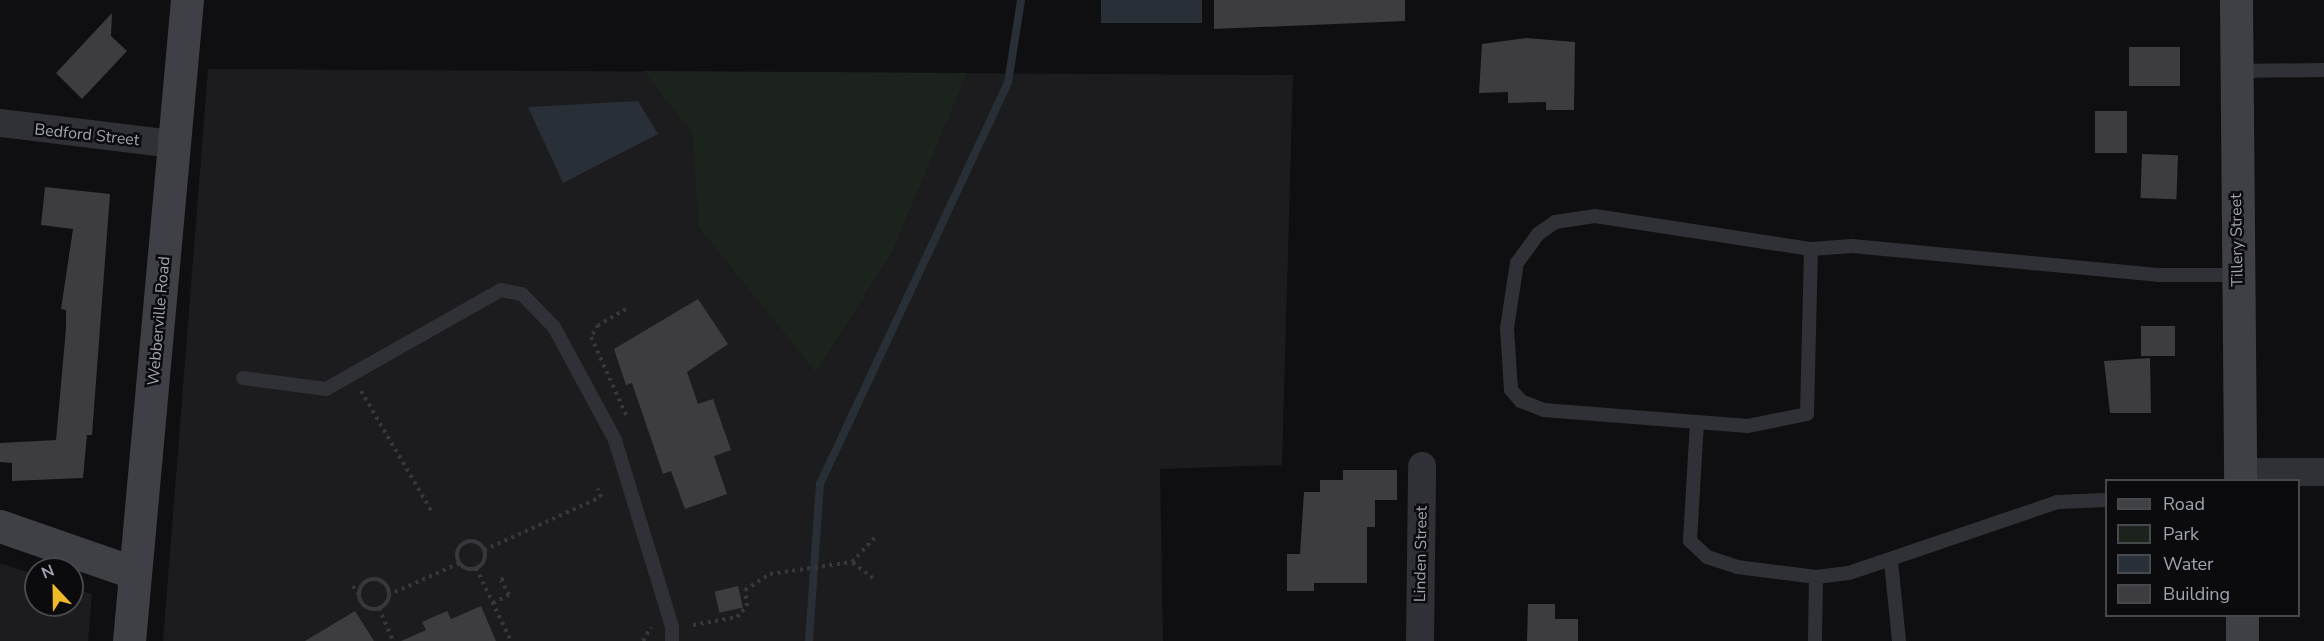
<!DOCTYPE html>
<html>
<head>
<meta charset="utf-8">
<style>
	body { margin:0 }
	#map { position:relative; width:2324px; height:641px; overflow:hidden; background:#0f0f11; font-family:"Nunito Sans",sans-serif }
	div>[style] { position:absolute }
	.built>* { inset:0; background:#1c1b1e }
	.green>* { inset:0; background:#1c231d }
	.water>* { inset:0; background:#282f36; transform-origin:0 0 }
	.stream>* { height:8px; margin:-4px; padding:0 4px; transform-origin:4px; border-radius:4px; background:#282f36 }
	.building>* { inset:0; background:#3c3c41; transform-origin:0 0 }
	.path>* { height:4px; margin-top:-2px; transform-origin:0; background:repeating-linear-gradient(90deg,#37383d 0 3px,transparent 0 7.5px) }
	.path>.ring { margin:-2px; padding:0; box-sizing:content-box; background:none; border:4px solid #37383d; border-radius:50% }
	.lane>* { height:14px; margin:-7px; padding:0 7px; transform-origin:7px; border-radius:7px; background:#303136 }
	.street>* { height:28px; margin:-14px; padding:0 14px; transform-origin:14px; border-radius:14px; background:#303136 }
	.secondary>* { height:33px; margin:-16.5px; padding:0 16.5px; transform-origin:16.5px; border-radius:16.5px; background:#3f4046 }
	span { translate:-50% -50%; white-space:nowrap; text-align:center; line-height:1.15; -webkit-text-stroke:5px #0b0a0c; paint-order:stroke }
	.street-label { font-size:16px; color:#a1a5b1 }
	.legend { position:absolute; left:2105px; top:479px; width:195px; height:138px; box-sizing:border-box; background:#0b0a0c; border:2px solid #47484e; margin:0; padding:8px 10px; list-style:none; font-size:18px; color:#a1a5b1 }
	.legend li { display:flex; align-items:center; gap:12px; height:30px }
	.legend b { width:30px; border:2px solid #47484e }
	.north { position:absolute; left:24px; top:557px; width:60px; height:60px; box-sizing:border-box; background:#0b0a0c; border:2px solid #47484e; border-radius:50%; rotate:338deg; font-size:16px; font-weight:700; line-height:24px; text-align:center; color:#a1a5b1 }
	.north::after { content:''; display:block; margin:auto; width:21px; height:27px; background:#eeba2a; clip-path:polygon(50% 0,100% 100%,50% 72%,0 100%) }
</style>
</head>
<body>
<div id="map">
	<div class="built">
		<div style="clip-path:polygon(208px 69px,1293px 75px,1282px 465px,1160px 469px,1163px 641px,163px 641px)"></div>
		<div style="clip-path:polygon(0 563px,36px 575px,36px 605px,72px 605px,72px 588px,92px 594px,88px 641px,0 641px)"></div>
	</div>
	<div class="green">
		<div style="clip-path:polygon(644px 71px,967px 73px,892px 252px,816px 372px,699px 227px,692px 133px)"></div>
	</div>
	<div class="water">
		<div style="left:1101px;top:0;width:101px;height:23px"></div>
		<div style="clip-path:polygon(638px 101px,658px 134px,563px 183px,528px 107px)"></div>
	</div>
	<div class="stream">
		<div style="left:809px;top:641px;width:157px;rotate:-86deg"></div>
		<div style="left:820px;top:484px;width:443px;rotate:-64.9deg"></div>
		<div style="left:1008px;top:83px;width:84px;rotate:-81.1deg"></div>
	</div>
	<div class="building">
		<div style="clip-path:polygon(1214px 0,1405px 0,1405px 21px,1214px 29px)"></div>
		<div style="clip-path:polygon(112px 13px,111px 36px,127px 51px,82px 99px,56px 73px)"></div>
		<div style="clip-path:polygon(1526px 38px,1575px 42px,1574px 110px,1546px 110px,1546px 102px,1508px 103px,1508px 92px,1479px 93px,1482px 44px)"></div>
		<div style="left:2129px;top:47px;width:51px;height:39px"></div>
		<div style="left:2095px;top:111px;width:32px;height:42px"></div>
		<div style="left:2142px;top:154px;width:36px;height:44px;rotate:2deg"></div>
		<div style="clip-path:polygon(45px 187px,110px 194px,92px 435px,87px 435px,83px 478px,12px 481px,12px 463px,0 462px,0 443px,56px 440px,66px 328px,66px 310px,61px 309px,73px 229px,41px 225px)"></div>
		<div style="clip-path:polygon(698px 299px,728px 344px,687px 372px,698px 404px,713px 399px,731px 450px,714px 456px,727px 494px,685px 509px,671px 471px,663px 474px,632px 383px,626px 385px,614px 349px)"></div>
		<div style="left:2141px;top:326px;width:34px;height:30px"></div>
		<div style="clip-path:polygon(2150px 358px,2151px 413px,2110px 413px,2104px 361px)"></div>
		<div style="clip-path:polygon(1343px 470px,1397px 470px,1397px 500px,1375px 500px,1375px 527px,1367px 527px,1367px 583px,1314px 583px,1314px 591px,1287px 591px,1287px 554px,1300px 554px,1304px 492px,1320px 492px,1320px 480px,1343px 480px)"></div>
		<div style="left:738px;top:586px;width:22px;height:24px;rotate:77deg"></div>
		<div style="clip-path:polygon(1528px 604px,1555px 604px,1555px 619px,1578px 619px,1578px 641px,1527px 641px)"></div>
		<div style="clip-path:polygon(481px 606px,496px 641px,401px 641px,426px 630px,422px 622px,447px 611px,451px 619px)"></div>
		<div style="clip-path:polygon(355px 611px,374px 641px,305px 641px)"></div>
	</div>
	<div class="path">
		<div style="left:626px;top:309px;width:32px;rotate:150deg"></div>
		<div style="left:598px;top:325px;width:14px;rotate:120deg"></div>
		<div style="left:591px;top:337px;width:88px;rotate:65.8deg"></div>
		<div style="left:361px;top:391px;width:140px;rotate:59.6deg"></div>
		<div class="ring" style="left:457px;top:541px;width:24px;height:24px"></div>
		<div style="left:484px;top:550px;width:128px;rotate:-24.4deg"></div>
		<div style="left:601px;top:497px;width:9px;rotate:-111deg"></div>
		<div style="left:476px;top:568px;width:81px;rotate:64.4deg"></div>
		<div style="left:873px;top:578px;width:26px;rotate:-143deg"></div>
		<div style="left:852px;top:562px;width:35px;rotate:-47deg"></div>
		<div class="ring" style="left:359px;top:579px;width:26px;height:26px"></div>
		<div style="left:353px;top:586px;width:11px;rotate:56deg"></div>
		<div style="left:388px;top:595px;width:79px;rotate:-24deg"></div>
		<div style="left:493px;top:603px;width:18px;rotate:-27deg"></div>
		<div style="left:509px;top:595px;width:17px;rotate:-118deg"></div>
		<div style="left:501px;top:580px;width:7px;rotate:-34deg"></div>
		<div style="left:379px;top:608px;width:36px;rotate:67deg"></div>
		<div style="left:693px;top:625px;width:45px;rotate:-10.3deg"></div>
		<div style="left:737px;top:617px;width:15px;rotate:-48deg"></div>
		<div style="left:747px;top:606px;width:16px;rotate:-97deg"></div>
		<div style="left:745px;top:590px;width:30px;rotate:-33deg"></div>
		<div style="left:770px;top:574px;width:83px;rotate:-8.3deg"></div>
		<div style="left:643px;top:641px;width:16px;rotate:-60deg"></div>
	</div>
	<div class="lane">
		<div style="left:2236px;top:71px;width:88px;rotate:-0.7deg"></div>
		<div style="left:1811px;top:249px;width:165px;rotate:91.4deg"></div>
		<div style="left:1807px;top:414px;width:60px;rotate:168.5deg"></div>
		<div style="left:1748px;top:426px;width:205px;rotate:-175.5deg"></div>
		<div style="left:1544px;top:410px;width:25px;rotate:-159deg"></div>
		<div style="left:1521px;top:401px;width:15px;rotate:-132deg"></div>
		<div style="left:1511px;top:390px;width:62px;rotate:-93.7deg"></div>
		<div style="left:1507px;top:328px;width:66px;rotate:-81.3deg"></div>
		<div style="left:1517px;top:263px;width:36px;rotate:-54deg"></div>
		<div style="left:1538px;top:234px;width:21px;rotate:-35deg"></div>
		<div style="left:1555px;top:222px;width:40px;rotate:-8.5deg"></div>
		<div style="left:1595px;top:216px;width:219px;rotate:8.7deg"></div>
		<div style="left:1811px;top:249px;width:41px;rotate:-4.2deg"></div>
		<div style="left:1852px;top:246px;width:307px;rotate:5.4deg"></div>
		<div style="left:2158px;top:275px;width:79px"></div>
		<div style="left:243px;top:378px;width:84px;rotate:7.5deg"></div>
		<div style="left:326px;top:389px;width:201px;rotate:-29.5deg"></div>
		<div style="left:501px;top:290px;width:21px;rotate:11deg"></div>
		<div style="left:522px;top:294px;width:46px;rotate:45.9deg"></div>
		<div style="left:554px;top:327px;width:128px;rotate:61.6deg"></div>
		<div style="left:615px;top:440px;width:195px;rotate:73deg"></div>
		<div style="left:672px;top:626px;width:15px;rotate:90deg"></div>
		<div style="left:1697px;top:422px;width:119px;rotate:93.4deg"></div>
		<div style="left:1690px;top:541px;width:23px;rotate:43deg"></div>
		<div style="left:1707px;top:557px;width:32px;rotate:18deg"></div>
		<div style="left:1737px;top:567px;width:80px;rotate:7.2deg"></div>
		<div style="left:1816px;top:577px;width:33px;rotate:-7deg"></div>
		<div style="left:1849px;top:573px;width:220px;rotate:-18.8deg"></div>
		<div style="left:2057px;top:502px;width:49px;rotate:-2.3deg"></div>
		<div style="left:1891px;top:562px;width:79px;rotate:84.2deg"></div>
		<div style="left:1815px;top:641px;width:64px;rotate:-89.1deg"></div>
	</div>
	<div class="street">
		<div style="left:0;top:123px;width:175px;rotate:6.9deg"></div>
		<div style="left:2240px;top:472px;width:84px"></div>
		<div style="left:1420px;top:641px;width:175px;rotate:-89.3deg"></div>
	</div>
	<div class="secondary">
		<div style="left:2236px;top:0;width:480px;rotate:89.5deg"></div>
		<div style="left:0;top:526px;width:143px;rotate:19.2deg"></div>
		<div style="left:2242px;top:616px;width:25px;rotate:90deg"></div>
		<div style="left:129px;top:641px;width:644px;rotate:-84.83deg"></div>
	</div>
	<div class="street-label">
		<span style="left:87px;top:135px;rotate:6deg">Bedford Street</span>
		<span style="left:2237px;top:240px;rotate:-91deg">Tillery Street</span>
		<span style="left:159px;top:321px;rotate:-85deg">Webberville Road</span>
		<span style="left:1421px;top:554px;rotate:-89deg">Linden Street</span>
	</div>
	<ul class="legend">
	<li><b style="height:8px;background:#3f4046"></b>Road</li>
	<li><b style="height:16px;background:#1c231d"></b>Park</li>
	<li><b style="height:16px;background:#282f36"></b>Water</li>
	<li><b style="height:16px;background:#3c3c41"></b>Building</li>
	</ul>
	<div class="north">N</div>
</div>
</body>
</html>
